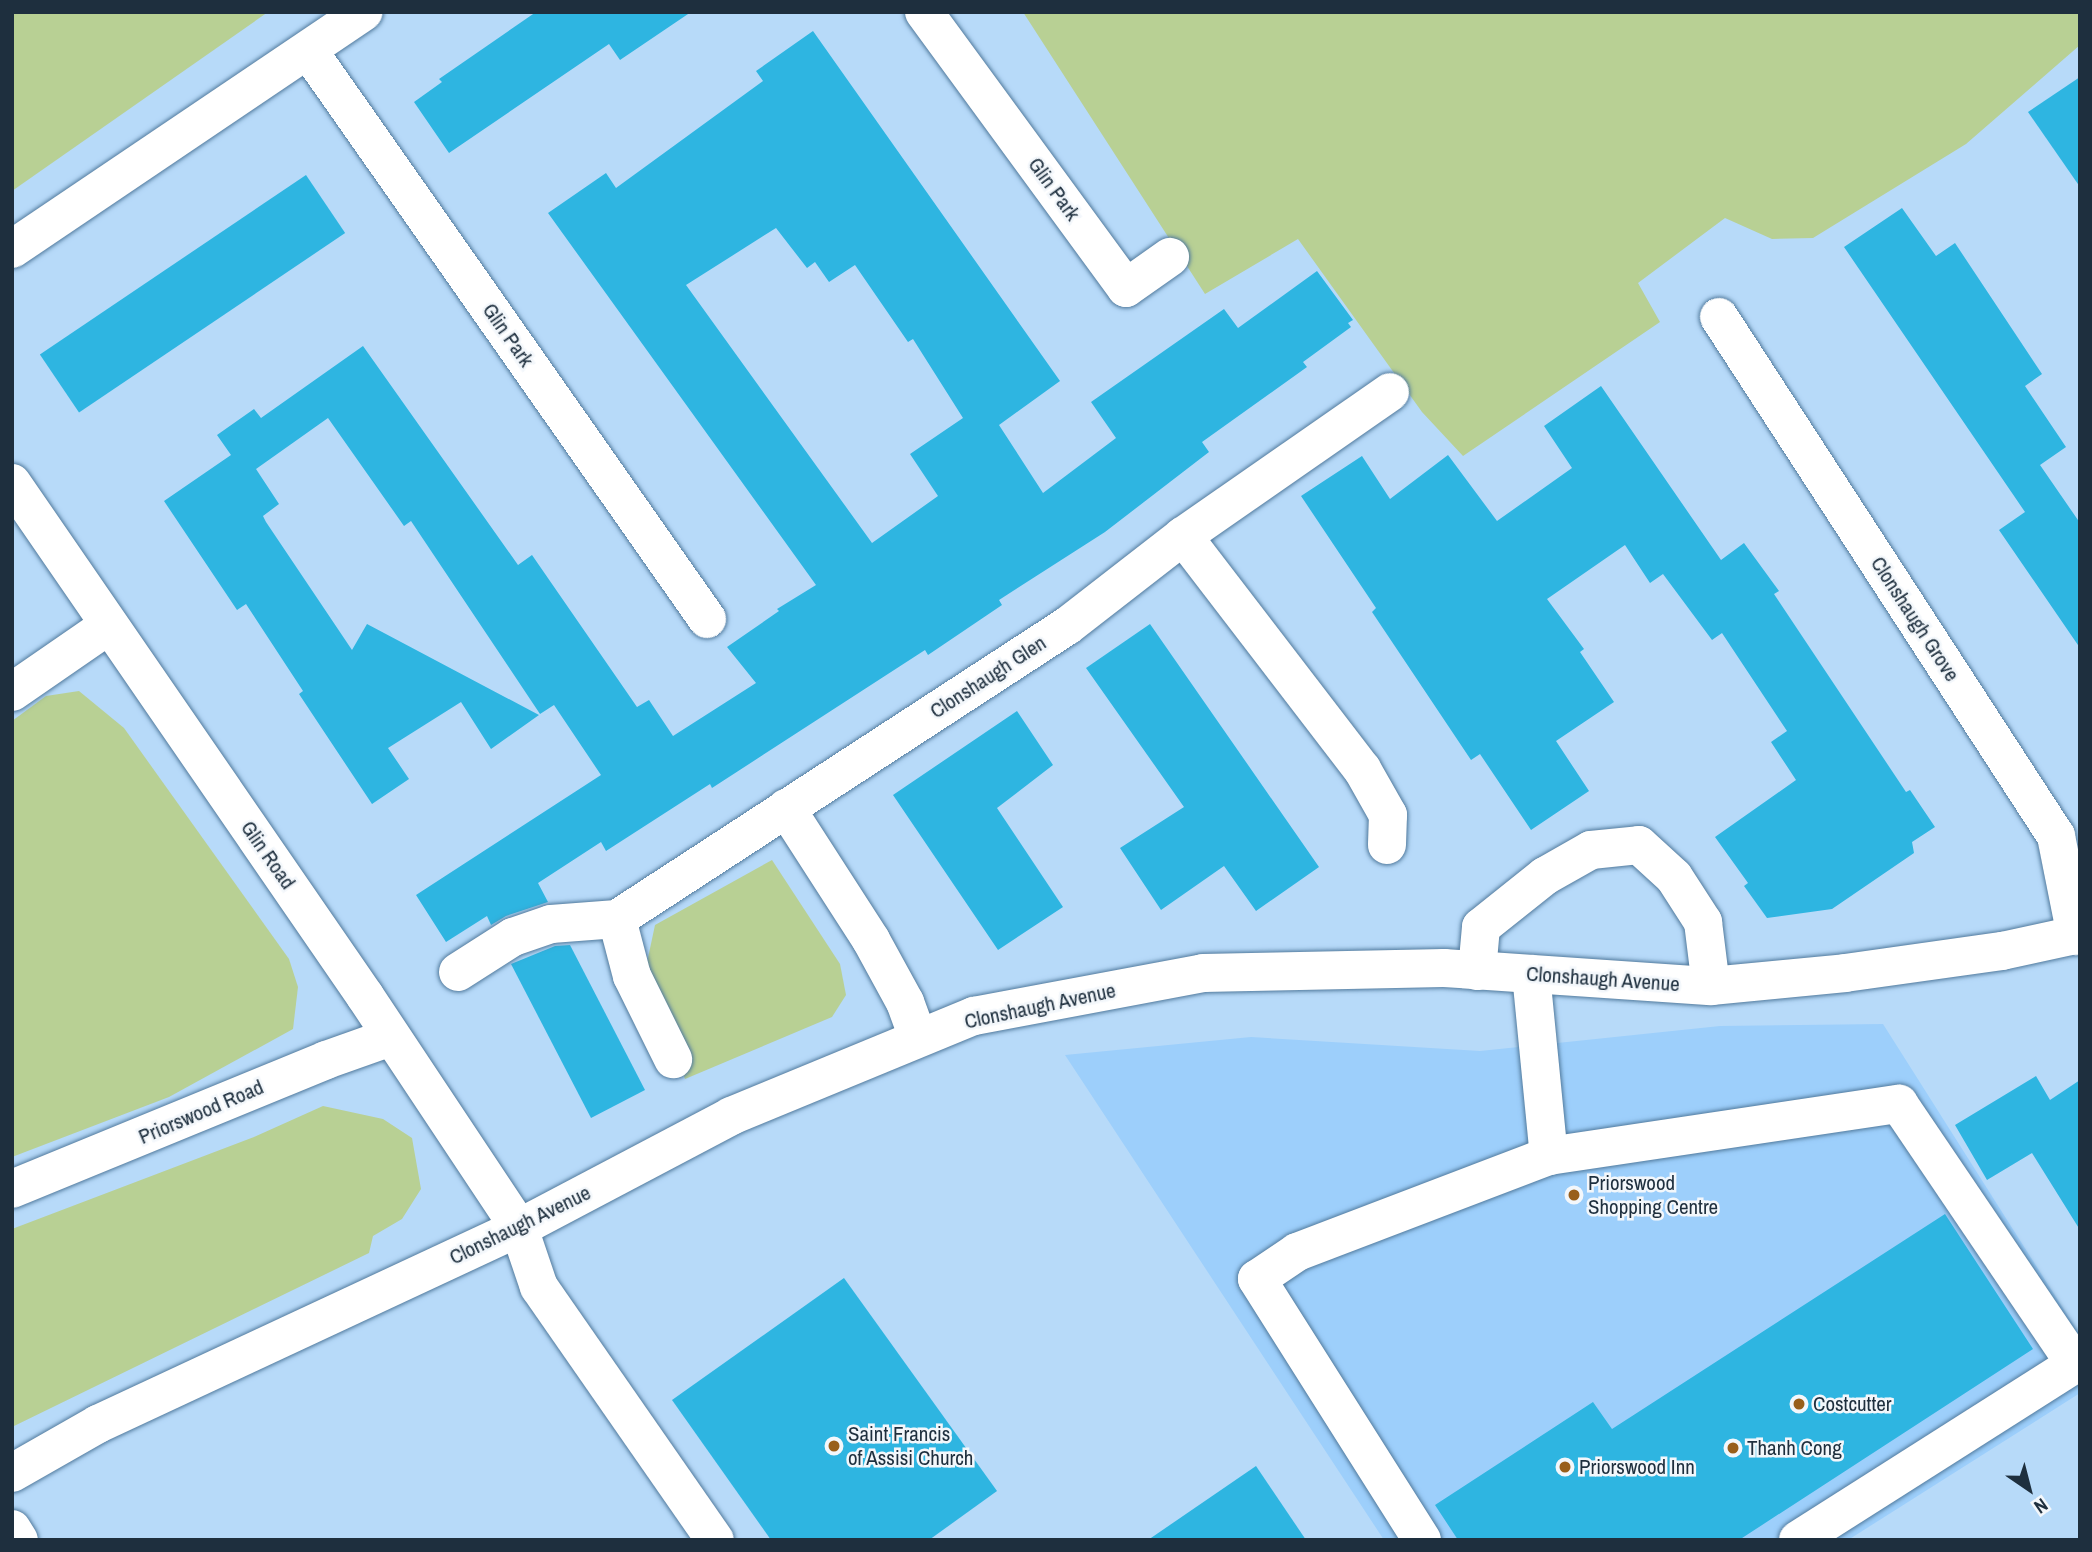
<!DOCTYPE html>
<html>
<head>
<meta charset="utf-8">
<style>
	body { margin:0 }
	#map { position:relative; width:2092px; height:1552px; overflow:hidden; background:#b7daf9; font-family:"Archivo Narrow",sans-serif }
	div>[style] { position:absolute }
	.built>* { inset:0; background:#9dcffb }
	.green>* { inset:0; background:#b8d094 }
	.building>* { inset:0; background:#2eb5e1; transform-origin:0 0 }
	.roads { filter:drop-shadow(0 0 2px #517a9d) drop-shadow(0 0 2px #517a9d) }
	.minor>* { height:38px; margin:-19px; padding:0 19px; transform-origin:19px; border-radius:19px; background:#fff }
	.dots>* { width:19px; height:19px; translate:-50% -50%; box-sizing:border-box; border:4px solid #f3f7fb; border-radius:50% }
	span { translate:-50% -50%; white-space:nowrap; text-align:center; line-height:1.15; -webkit-text-stroke:5px #f3f7fb; paint-order:stroke }
	.street-label { font-size:21px; color:#1e2f3e }
	.poi-label { font-size:21px; color:#1e2f3e }
	.left { translate:0 -50%; text-align:left }
	.frame { position:absolute; inset:0; border:14px solid #1e2f3e; pointer-events:none }
	.north { position:absolute; left:1994px; top:1454px; width:70px; height:70px; -webkit-text-stroke:5px #f3f7fb; paint-order:stroke; rotate:145deg; font-size:19px; font-weight:700; line-height:28px; text-align:center; color:#1e2f3e }
	.north::after { content:''; display:block; margin:auto; width:24px; height:32px; background:#1e2f3e; clip-path:polygon(50% 0,100% 100%,50% 72%,0 100%) }
</style>
</head>
<body>
<div id="map">
	<div class="built">
		<div style="clip-path:polygon(1883px 1024px,2080px 1335px,2080px 1393px,1848px 1540px,1384px 1540px,1065px 1055px,1251px 1037px,1480px 1051px,1720px 1026px)"></div>
	</div>
	<div class="green">
		<div style="clip-path:polygon(12px 12px,268px 12px,12px 191px)"></div>
		<div style="clip-path:polygon(1023px 12px,2080px 12px,2080px 45px,1966px 144px,1813px 238px,1772px 239px,1725px 218px,1638px 283px,1660px 322px,1463px 456px,1422px 412px,1298px 239px,1205px 294px)"></div>
		<div style="clip-path:polygon(79px 691px,124px 728px,289px 959px,298px 987px,293px 1029px,169px 1097px,12px 1157px,12px 721px,46px 696px)"></div>
		<div style="clip-path:polygon(772px 860px,840px 964px,846px 995px,832px 1017px,685px 1079px,645px 972px,655px 925px)"></div>
		<div style="clip-path:polygon(323px 1106px,383px 1119px,412px 1138px,421px 1189px,402px 1219px,373px 1236px,369px 1253px,12px 1427px,12px 1229px,254px 1137px)"></div>
	</div>
	<div class="building">
		<div style="clip-path:polygon(536px 12px,691px 12px,620px 60px,609px 44px,449px 153px,414px 102px,442px 82px,439px 79px)"></div>
		<div style="clip-path:polygon(evenodd,813px 31px,1060px 381px,999px 425px,1043px 493px,1116px 438px,1091px 402px,1224px 309px,1238px 328px,1317px 271px,1353px 320px,1348px 323px,1351px 327px,1303px 362px,1307px 367px,1202px 442px,1209px 452px,1105px 532px,999px 600px,1002px 605px,928px 655px,925px 650px,712px 788px,710px 784px,606px 851px,601px 842px,538px 883px,548px 902px,506px 916px,491px 925px,487px 916px,446px 942px,416px 895px,601px 775px,554px 705px,540px 714px,411px 521px,404px 526px,328px 418px,256px 469px,279px 504px,263px 516px,266px 522px,352px 650px,367px 624px,539px 715px,491px 749px,461px 702px,388px 748px,409px 779px,372px 804px,299px 694px,303px 691px,246px 604px,237px 610px,164px 501px,231px 455px,217px 435px,254px 409px,261px 418px,363px 346px,518px 565px,532px 555px,637px 707px,649px 700px,673px 736px,756px 683px,727px 647px,779px 611px,777px 609px,816px 585px,548px 213px,606px 173px,616px 188px,763px 81px,756px 71px,813px 31px,776px 228px,807px 268px,815px 262px,829px 282px,855px 265px,908px 342px,913px 339px,963px 418px,910px 454px,938px 496px,872px 543px,686px 285px,776px 228px)"></div>
		<div style="clip-path:polygon(2080px 77px,2080px 187px,2028px 112px)"></div>
		<div style="left:306px;top:175px;width:70px;height:321px;rotate:56deg"></div>
		<div style="clip-path:polygon(1902px 208px,1936px 256px,1955px 243px,2042px 374px,2025px 386px,2066px 447px,2040px 465px,2080px 523px,2080px 648px,1999px 530px,2025px 512px,1844px 247px)"></div>
		<div style="clip-path:polygon(1601px 386px,1721px 560px,1744px 543px,1779px 591px,1774px 594px,1906px 792px,1910px 790px,1935px 827px,1912px 842px,1914px 853px,1832px 909px,1767px 918px,1744px 886px,1748px 883px,1715px 837px,1796px 780px,1771px 742px,1787px 731px,1722px 633px,1712px 640px,1663px 574px,1650px 583px,1625px 545px,1547px 599px,1584px 649px,1580px 652px,1614px 702px,1556px 741px,1589px 791px,1531px 830px,1480px 754px,1471px 760px,1372px 612px,1376px 608px,1301px 496px,1362px 456px,1390px 499px,1448px 455px,1497px 521px,1572px 468px,1544px 426px)"></div>
		<div style="clip-path:polygon(1150px 624px,1319px 867px,1256px 911px,1224px 866px,1161px 910px,1120px 848px,1184px 807px,1086px 668px)"></div>
		<div style="clip-path:polygon(1017px 711px,1053px 765px,997px 808px,1063px 907px,998px 950px,893px 795px)"></div>
		<div style="clip-path:polygon(570px 945px,645px 1090px,591px 1118px,511px 964px,555px 946px)"></div>
		<div style="clip-path:polygon(2036px 1076px,2050px 1100px,2080px 1080px,2080px 1230px,2032px 1153px,1987px 1180px,1955px 1125px)"></div>
		<div style="clip-path:polygon(1945px 1214px,2033px 1349px,1739px 1540px,1458px 1540px,1435px 1505px,1593px 1402px,1612px 1429px)"></div>
		<div style="clip-path:polygon(844px 1278px,997px 1491px,929px 1540px,771px 1540px,672px 1400px)"></div>
		<div style="clip-path:polygon(1256px 1466px,1306px 1540px,1148px 1540px)"></div>
	</div>
	<div class="roads">
		<div class="minor">
			<div style="left:924px;top:12px;width:342px;rotate:53.8deg"></div>
			<div style="left:1126px;top:288px;width:54px;rotate:-35.2deg"></div>
			<div style="left:308px;top:50px;width:695px;rotate:54.96deg"></div>
			<div style="left:12px;top:249px;width:424px;rotate:-34deg"></div>
			<div style="left:1719px;top:317px;width:619px;rotate:57deg"></div>
			<div style="left:2056px;top:836px;width:102px;rotate:78.7deg"></div>
			<div style="left:12px;top:483px;width:623px;rotate:55.47deg"></div>
			<div style="left:365px;top:996px;width:278px;rotate:56.4deg"></div>
			<div style="left:519px;top:1228px;width:62px;rotate:71.3deg"></div>
			<div style="left:539px;top:1287px;width:308px;rotate:55.2deg"></div>
			<div style="left:1183px;top:536px;width:294px;rotate:52.5deg"></div>
			<div style="left:1362px;top:769px;width:53px;rotate:60.5deg"></div>
			<div style="left:1388px;top:815px;width:30px;rotate:92deg"></div>
			<div style="left:12px;top:692px;width:118px;rotate:-34.6deg"></div>
			<div style="left:786px;top:808px;width:157px;rotate:57.2deg"></div>
			<div style="left:871px;top:940px;width:71px;rotate:61.3deg"></div>
			<div style="left:905px;top:1002px;width:38px;rotate:70deg"></div>
			<div style="left:617px;top:919px;width:59px;rotate:75.3deg"></div>
			<div style="left:632px;top:976px;width:93px;rotate:63.7deg"></div>
			<div style="left:1477px;top:971px;width:44px;rotate:-84.8deg"></div>
			<div style="left:1481px;top:927px;width:82px;rotate:-38.6deg"></div>
			<div style="left:1545px;top:876px;width:53px;rotate:-29.5deg"></div>
			<div style="left:1591px;top:850px;width:48px;rotate:-5.9deg"></div>
			<div style="left:1639px;top:845px;width:47px;rotate:42.4deg"></div>
			<div style="left:1674px;top:877px;width:54px;rotate:57.2deg"></div>
			<div style="left:1703px;top:922px;width:64px;rotate:82.9deg"></div>
			<div style="left:458px;top:972px;width:65px;rotate:-32.5deg"></div>
			<div style="left:513px;top:937px;width:40px;rotate:-18.9deg"></div>
			<div style="left:551px;top:924px;width:66px;rotate:-4.3deg"></div>
			<div style="left:617px;top:919px;width:537px;rotate:-33.07deg"></div>
			<div style="left:1067px;top:626px;width:147px;rotate:-37.8deg"></div>
			<div style="left:1183px;top:536px;width:252px;rotate:-34.8deg"></div>
			<div style="left:1531px;top:974px;width:183px;rotate:84.4deg"></div>
			<div style="left:12px;top:1189px;width:339px;rotate:-22.3deg"></div>
			<div style="left:326px;top:1060px;width:69px;rotate:-19.5deg"></div>
			<div style="left:12px;top:1473px;width:99px;rotate:-29.7deg"></div>
			<div style="left:98px;top:1424px;width:464px;rotate:-25deg"></div>
			<div style="left:519px;top:1228px;width:240px;rotate:-27.8deg"></div>
			<div style="left:731px;top:1116px;width:263px;rotate:-22.4deg"></div>
			<div style="left:974px;top:1016px;width:233px;rotate:-10.6deg"></div>
			<div style="left:1203px;top:973px;width:241px;rotate:-1.2deg"></div>
			<div style="left:1444px;top:968px;width:268px;rotate:3.9deg"></div>
			<div style="left:1711px;top:986px;width:135px;rotate:-5.5deg"></div>
			<div style="left:1845px;top:973px;width:159px;rotate:-8deg"></div>
			<div style="left:2002px;top:951px;width:80px;rotate:-12.3deg"></div>
			<div style="left:12px;top:1529px;width:13px;rotate:58deg"></div>
			<div style="left:1422px;top:1540px;width:309px;rotate:-122.3deg"></div>
			<div style="left:1257px;top:1279px;width:48px;rotate:-34deg"></div>
			<div style="left:1297px;top:1252px;width:270px;rotate:-20.9deg"></div>
			<div style="left:1549px;top:1156px;width:354px;rotate:-8.5deg"></div>
			<div style="left:1899px;top:1104px;width:314px;rotate:55.9deg"></div>
			<div style="left:2075px;top:1364px;width:328px;rotate:147.6deg"></div>
		</div>
	</div>
	<div class="dots">
		<div style="left:1574px;top:1195px;background:#985f1b"></div>
		<div style="left:1799px;top:1404px;background:#985f1b"></div>
		<div style="left:834px;top:1446px;background:#985f1b"></div>
		<div style="left:1733px;top:1448px;background:#985f1b"></div>
		<div style="left:1565px;top:1467px;background:#985f1b"></div>
	</div>
	<div class="street-label">
		<span style="left:1054px;top:189px;rotate:54deg">Glin Park</span>
		<span style="left:508px;top:335px;rotate:55deg">Glin Park</span>
		<span style="left:1915px;top:619px;rotate:57deg">Clonshaugh Grove</span>
		<span style="left:988px;top:677px;rotate:-33deg">Clonshaugh Glen</span>
		<span style="left:268px;top:855px;rotate:55deg">Glin Road</span>
		<span style="left:1603px;top:979px;rotate:4deg">Clonshaugh Avenue</span>
		<span style="left:1040px;top:1006px;rotate:-12deg">Clonshaugh Avenue</span>
		<span style="left:201px;top:1112px;rotate:-23deg">Priorswood Road</span>
		<span style="left:520px;top:1225px;rotate:-26deg">Clonshaugh Avenue</span>
	</div>
	<div class="poi-label">
		<span class="left" style="left:1588px;top:1195px">Priorswood<br>Shopping Centre</span>
		<span class="left" style="left:1813px;top:1404px">Costcutter</span>
		<span class="left" style="left:848px;top:1446px">Saint Francis<br>of Assisi Church</span>
		<span class="left" style="left:1747px;top:1448px">Thanh Cong</span>
		<span class="left" style="left:1579px;top:1467px">Priorswood Inn</span>
	</div>
	<div class="frame"></div>
	<div class="north">N</div>
</div>
</body>
</html>
